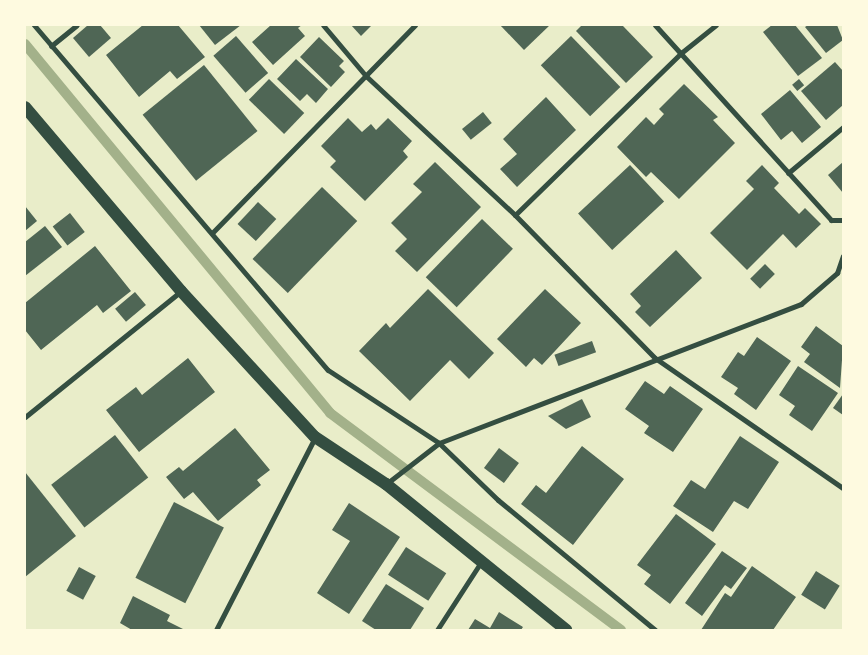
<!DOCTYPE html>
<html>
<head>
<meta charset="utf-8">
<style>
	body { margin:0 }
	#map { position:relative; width:868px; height:655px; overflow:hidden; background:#e9edc9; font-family:"Crimson Pro",serif }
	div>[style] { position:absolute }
	.stream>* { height:10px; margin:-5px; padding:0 5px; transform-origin:5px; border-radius:5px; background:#a3b18a }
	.building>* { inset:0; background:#4f6655; transform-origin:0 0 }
	.minor>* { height:5px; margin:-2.5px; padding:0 2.5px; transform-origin:2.5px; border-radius:2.5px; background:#344e41 }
	.primary>* { height:12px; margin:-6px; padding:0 6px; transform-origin:6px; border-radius:6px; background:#344e41 }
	span { translate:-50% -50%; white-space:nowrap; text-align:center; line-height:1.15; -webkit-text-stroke:5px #fefae0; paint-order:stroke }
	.frame { position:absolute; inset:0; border:26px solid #fefae0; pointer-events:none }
</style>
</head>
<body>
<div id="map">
	<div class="stream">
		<div style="left:25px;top:44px;width:479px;rotate:50.4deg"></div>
		<div style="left:330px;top:413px;width:363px;rotate:36.7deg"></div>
	</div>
	<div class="building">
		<div style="clip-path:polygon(88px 25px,100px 25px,111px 38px,89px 57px,73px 38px)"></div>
		<div style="clip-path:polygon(143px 25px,178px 25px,205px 57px,177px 79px,170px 71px,139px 97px,106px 55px)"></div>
		<div style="clip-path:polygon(199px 25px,241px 25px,215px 45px)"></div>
		<div style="clip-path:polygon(271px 25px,302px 25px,298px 28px,305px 36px,273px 65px,252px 42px)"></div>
		<div style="clip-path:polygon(351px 25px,372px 25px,361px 36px)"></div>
		<div style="clip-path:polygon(500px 25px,550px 25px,524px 50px)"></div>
		<div style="clip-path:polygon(582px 25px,622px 25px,653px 57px,626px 83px,576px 31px)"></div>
		<div style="clip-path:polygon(772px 25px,795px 25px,822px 58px,798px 76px,763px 32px)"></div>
		<div style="clip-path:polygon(808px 25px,837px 25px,843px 40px,826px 53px,805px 27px)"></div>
		<div style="left:236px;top:36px;width:49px;height:30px;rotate:49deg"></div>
		<div style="left:571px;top:36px;width:71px;height:42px;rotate:46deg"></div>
		<div style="clip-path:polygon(319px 37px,344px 61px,339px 66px,345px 72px,331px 87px,300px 57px)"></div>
		<div style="clip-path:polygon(296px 59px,328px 89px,316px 103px,307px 94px,300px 101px,277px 79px)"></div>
		<div style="clip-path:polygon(835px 62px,843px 71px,843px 105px,826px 120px,801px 91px)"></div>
		<div style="left:204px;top:65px;width:85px;height:79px;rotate:51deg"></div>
		<div style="left:269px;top:79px;width:49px;height:29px;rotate:44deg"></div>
		<div style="left:799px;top:79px;width:8px;height:9px;rotate:50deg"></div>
		<div style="clip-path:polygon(684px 84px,718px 117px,713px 120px,735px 143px,679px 199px,651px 172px,646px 177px,617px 147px,646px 117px,654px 125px,664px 114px,659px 109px)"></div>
		<div style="clip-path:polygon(790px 90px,821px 127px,802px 143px,792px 131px,781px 140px,761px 114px)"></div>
		<div style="clip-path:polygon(546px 97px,576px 130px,517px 187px,500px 169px,517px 154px,503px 139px)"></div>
		<div style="left:483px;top:112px;width:14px;height:27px;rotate:51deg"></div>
		<div style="clip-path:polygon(348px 118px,362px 132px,371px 124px,376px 130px,388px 118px,412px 141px,403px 151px,408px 157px,365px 201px,330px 167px,336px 161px,321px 146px)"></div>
		<div style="clip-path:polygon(435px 162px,481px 207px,417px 272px,395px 251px,407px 239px,391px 223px,422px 192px,413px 184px)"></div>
		<div style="clip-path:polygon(843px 162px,843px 193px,828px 175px)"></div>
		<div style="left:630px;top:165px;width:50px;height:71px;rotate:47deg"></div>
		<div style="clip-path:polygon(762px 165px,779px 183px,774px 188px,799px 214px,805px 208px,821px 224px,796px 248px,783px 234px,747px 270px,710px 233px,754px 189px,746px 181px)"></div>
		<div style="left:322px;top:187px;width:49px;height:100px;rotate:44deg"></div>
		<div style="left:258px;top:202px;width:25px;height:30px;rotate:43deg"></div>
		<div style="clip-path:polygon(25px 206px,37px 221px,25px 231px)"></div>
		<div style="left:70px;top:213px;width:24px;height:22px;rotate:52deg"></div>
		<div style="left:482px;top:219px;width:43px;height:81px;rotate:44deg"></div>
		<div style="clip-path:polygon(45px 226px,62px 247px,25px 276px,25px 242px)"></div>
		<div style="clip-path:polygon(95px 246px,131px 291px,103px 313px,97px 305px,41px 350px,25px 330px,25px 303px)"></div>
		<div style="clip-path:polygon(676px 250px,702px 278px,650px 327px,635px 312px,641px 306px,630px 294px)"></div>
		<div style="left:765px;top:264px;width:14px;height:21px;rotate:45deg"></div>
		<div style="clip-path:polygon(428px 289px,494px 353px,469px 379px,450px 360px,410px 401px,359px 351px,386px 323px,390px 328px)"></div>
		<div style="clip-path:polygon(545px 289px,581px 323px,542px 365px,534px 358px,526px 367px,497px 339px)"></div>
		<div style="left:135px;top:292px;width:17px;height:26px;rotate:50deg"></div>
		<div style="clip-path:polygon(816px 326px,843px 346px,840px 388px,804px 362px,810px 354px,801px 347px)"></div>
		<div style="clip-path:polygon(757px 337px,791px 361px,756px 410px,734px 394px,738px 388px,721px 377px,738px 352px,744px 356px)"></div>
		<div style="left:592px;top:341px;width:12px;height:40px;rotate:70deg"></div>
		<div style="clip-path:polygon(188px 358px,215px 392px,139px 452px,106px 410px,136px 387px,142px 395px)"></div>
		<div style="clip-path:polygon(798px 366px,838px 393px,812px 431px,789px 415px,795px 406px,779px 395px)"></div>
		<div style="clip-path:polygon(645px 381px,664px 394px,670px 386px,703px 409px,673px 452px,644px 433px,649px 426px,625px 409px)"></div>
		<div style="clip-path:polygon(843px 394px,843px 415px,833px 408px)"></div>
		<div style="clip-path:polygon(582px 399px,591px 417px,566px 429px,548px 416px)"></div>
		<div style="clip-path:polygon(235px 428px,270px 470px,257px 480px,261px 485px,218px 521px,193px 492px,184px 499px,166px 477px,179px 467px,183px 471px)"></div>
		<div style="left:115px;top:435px;width:54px;height:81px;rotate:52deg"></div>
		<div style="clip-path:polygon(740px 436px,779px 462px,748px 509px,734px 501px,713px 532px,673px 506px,691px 480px,705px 489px)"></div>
		<div style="clip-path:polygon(582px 446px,624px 479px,573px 545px,521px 504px,536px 485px,546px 493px)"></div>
		<div style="left:499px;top:448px;width:25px;height:25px;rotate:37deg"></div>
		<div style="clip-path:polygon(25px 472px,76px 536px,25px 577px)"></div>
		<div style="left:174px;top:502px;width:56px;height:85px;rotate:27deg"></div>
		<div style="clip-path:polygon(349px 503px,400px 537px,349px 614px,317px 593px,350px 541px,332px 530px)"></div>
		<div style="clip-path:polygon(676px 514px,716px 544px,670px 604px,644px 584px,651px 575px,637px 565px)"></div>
		<div style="left:406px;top:547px;width:48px;height:33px;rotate:33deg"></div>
		<div style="clip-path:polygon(722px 551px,747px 568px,731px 589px,725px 585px,702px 616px,685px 603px)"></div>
		<div style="clip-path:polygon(752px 566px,796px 597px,773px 630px,701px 630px,725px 593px,731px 597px)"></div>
		<div style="left:79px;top:567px;width:19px;height:27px;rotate:28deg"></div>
		<div style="left:816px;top:571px;width:28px;height:28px;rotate:32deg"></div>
		<div style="clip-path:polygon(386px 584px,424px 608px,410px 630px,376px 630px,362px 621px)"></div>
		<div style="clip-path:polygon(133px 596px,170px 615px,167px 621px,185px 630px,132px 630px,120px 623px)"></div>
		<div style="clip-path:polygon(499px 612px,523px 627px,521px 630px,468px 630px,475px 619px,490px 628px)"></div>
	</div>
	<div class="minor">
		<div style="left:34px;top:25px;width:453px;rotate:49.6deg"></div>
		<div style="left:328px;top:370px;width:133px;rotate:33.3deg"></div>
		<div style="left:439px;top:443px;width:82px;rotate:44deg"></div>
		<div style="left:498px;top:500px;width:204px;rotate:39.6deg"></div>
		<div style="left:323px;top:25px;width:67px;rotate:49.9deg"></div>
		<div style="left:366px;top:76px;width:204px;rotate:43deg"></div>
		<div style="left:515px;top:215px;width:200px;rotate:45.6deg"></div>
		<div style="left:655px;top:358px;width:229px;rotate:34.7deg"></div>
		<div style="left:655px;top:25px;width:263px;rotate:47.9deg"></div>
		<div style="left:831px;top:220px;width:12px"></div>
		<div style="left:51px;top:46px;width:33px;rotate:-39deg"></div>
		<div style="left:788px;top:173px;width:72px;rotate:-39.9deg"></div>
		<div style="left:515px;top:215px;width:232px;rotate:-44.3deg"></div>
		<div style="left:681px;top:53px;width:45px;rotate:-38.7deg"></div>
		<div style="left:213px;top:232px;width:289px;rotate:-45.7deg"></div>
		<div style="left:25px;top:417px;width:199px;rotate:-38.9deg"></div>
		<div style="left:386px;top:484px;width:67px;rotate:-37.7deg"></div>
		<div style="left:439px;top:443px;width:388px;rotate:-21deg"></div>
		<div style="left:801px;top:304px;width:48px;rotate:-40.7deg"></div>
		<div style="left:837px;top:273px;width:18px;rotate:-71deg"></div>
		<div style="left:216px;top:630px;width:217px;rotate:-62.8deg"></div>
		<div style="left:437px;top:630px;width:81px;rotate:-57.1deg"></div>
	</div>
	<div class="primary">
		<div style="left:25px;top:107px;width:241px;rotate:49.7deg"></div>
		<div style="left:181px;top:291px;width:198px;rotate:47.5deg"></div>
		<div style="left:315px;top:437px;width:85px;rotate:33.5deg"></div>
		<div style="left:386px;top:484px;width:232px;rotate:39deg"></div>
	</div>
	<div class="frame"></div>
</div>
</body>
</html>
